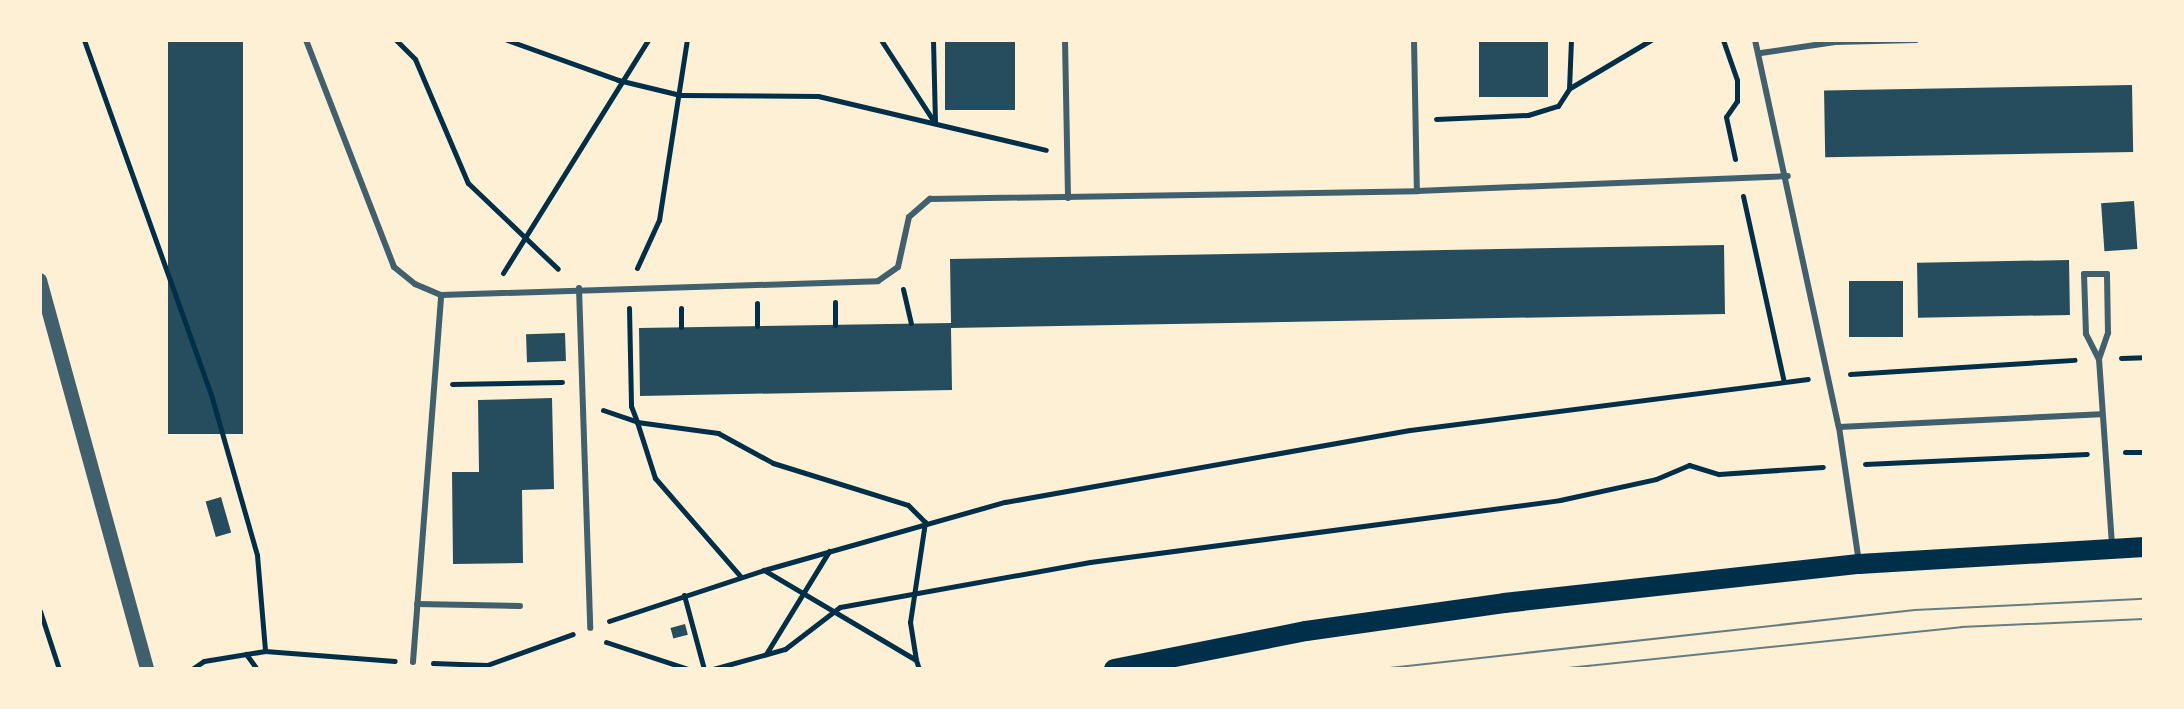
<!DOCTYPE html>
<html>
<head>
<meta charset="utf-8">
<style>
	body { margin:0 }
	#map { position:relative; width:2184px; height:709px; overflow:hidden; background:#fdf0d5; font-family:"Crimson Pro",serif }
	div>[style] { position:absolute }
	.building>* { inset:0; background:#264d5e; transform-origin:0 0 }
	.path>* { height:5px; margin:-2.5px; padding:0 2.5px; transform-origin:2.5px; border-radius:2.5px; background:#003049 }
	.service>* { height:6px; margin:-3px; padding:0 3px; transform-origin:3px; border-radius:3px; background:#3f606c }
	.tertiary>* { height:14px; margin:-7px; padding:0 7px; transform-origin:7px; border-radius:7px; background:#3f606c }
	.primary>* { height:20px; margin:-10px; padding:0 10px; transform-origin:10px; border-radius:10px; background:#003049 }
	.tram>* { height:2px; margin:-1px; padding:0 1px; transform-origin:1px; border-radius:1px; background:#657d81 }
	span { translate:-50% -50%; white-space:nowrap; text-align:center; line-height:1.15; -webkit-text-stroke:6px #fdf0d5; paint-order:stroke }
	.frame { position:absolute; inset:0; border:42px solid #fdf0d5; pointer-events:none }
</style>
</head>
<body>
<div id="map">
	<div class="building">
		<div style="left:168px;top:40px;width:75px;height:394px"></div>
		<div style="left:945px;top:40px;width:70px;height:70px"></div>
		<div style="left:1479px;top:40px;width:69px;height:57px"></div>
		<div style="left:2132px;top:85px;width:67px;height:308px;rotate:89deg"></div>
		<div style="left:2134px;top:201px;width:48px;height:33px;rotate:86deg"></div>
		<div style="clip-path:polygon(1724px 245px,1725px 314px,951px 328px,952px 390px,640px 396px,639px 328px,951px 323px,950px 259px)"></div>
		<div style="left:2069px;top:260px;width:55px;height:152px;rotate:89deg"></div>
		<div style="left:1849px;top:281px;width:54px;height:56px"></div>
		<div style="left:565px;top:333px;width:28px;height:39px;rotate:88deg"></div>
		<div style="clip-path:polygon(552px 398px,554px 489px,522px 490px,523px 563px,453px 564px,452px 472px,479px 472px,478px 400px)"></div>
		<div style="left:221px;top:497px;width:37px;height:16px;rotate:74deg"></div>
		<div style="left:685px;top:624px;width:11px;height:15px;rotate:75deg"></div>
	</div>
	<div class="path">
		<div style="left:84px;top:40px;width:380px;rotate:70.3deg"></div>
		<div style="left:212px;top:398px;width:163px;rotate:74deg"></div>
		<div style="left:257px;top:555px;width:96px;rotate:85.2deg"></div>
		<div style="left:396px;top:40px;width:27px;rotate:45deg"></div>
		<div style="left:415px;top:59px;width:135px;rotate:66.9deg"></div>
		<div style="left:468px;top:183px;width:124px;rotate:43.7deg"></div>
		<div style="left:507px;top:40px;width:118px;rotate:19.8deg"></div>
		<div style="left:618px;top:80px;width:64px;rotate:13.6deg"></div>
		<div style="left:680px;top:95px;width:138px;rotate:0.4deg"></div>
		<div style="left:818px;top:96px;width:234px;rotate:13.3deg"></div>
		<div style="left:881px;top:40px;width:99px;rotate:57deg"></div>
		<div style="left:933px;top:40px;width:83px;rotate:88.6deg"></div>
		<div style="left:1723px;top:40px;width:42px;rotate:70.7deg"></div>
		<div style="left:1737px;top:80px;width:21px;rotate:90deg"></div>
		<div style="left:1737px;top:101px;width:19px;rotate:125deg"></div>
		<div style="left:1726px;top:117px;width:43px;rotate:77.9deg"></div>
		<div style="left:1570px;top:88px;width:94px;rotate:-30.7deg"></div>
		<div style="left:1436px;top:119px;width:92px;rotate:-2.5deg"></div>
		<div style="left:1528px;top:115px;width:31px;rotate:-17deg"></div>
		<div style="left:1558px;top:106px;width:20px;rotate:-57deg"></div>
		<div style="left:1569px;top:89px;width:49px;rotate:-87.7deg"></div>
		<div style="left:1743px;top:196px;width:190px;rotate:77.6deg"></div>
		<div style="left:637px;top:268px;width:53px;rotate:-65.4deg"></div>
		<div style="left:659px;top:220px;width:182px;rotate:-81.2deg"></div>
		<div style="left:503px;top:273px;width:274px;rotate:-58.1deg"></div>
		<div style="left:903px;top:289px;width:35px;rotate:77deg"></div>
		<div style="left:835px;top:302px;width:23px;rotate:90deg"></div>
		<div style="left:757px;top:303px;width:23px;rotate:90deg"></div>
		<div style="left:629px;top:308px;width:98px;rotate:88.8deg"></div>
		<div style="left:631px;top:406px;width:17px;rotate:69deg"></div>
		<div style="left:637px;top:422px;width:82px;rotate:7.7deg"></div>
		<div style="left:718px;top:433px;width:63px;rotate:28.6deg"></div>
		<div style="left:773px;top:463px;width:141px;rotate:17.3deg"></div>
		<div style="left:908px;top:505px;width:24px;rotate:45deg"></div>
		<div style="left:925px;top:522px;width:101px;rotate:98.5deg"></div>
		<div style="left:910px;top:622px;width:38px;rotate:81deg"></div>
		<div style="left:916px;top:660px;width:177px;rotate:-149.4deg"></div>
		<div style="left:681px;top:308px;width:19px;rotate:90deg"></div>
		<div style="left:2121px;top:358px;width:23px;rotate:-2deg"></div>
		<div style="left:1850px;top:374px;width:225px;rotate:-3.6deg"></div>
		<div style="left:452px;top:384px;width:110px;rotate:-1deg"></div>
		<div style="left:603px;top:410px;width:36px;rotate:19deg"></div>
		<div style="left:637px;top:422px;width:59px;rotate:72.2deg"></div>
		<div style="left:655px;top:478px;width:131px;rotate:49deg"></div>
		<div style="left:2125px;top:452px;width:19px"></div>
		<div style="left:1865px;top:464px;width:222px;rotate:-2.6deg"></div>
		<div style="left:684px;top:595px;width:77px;rotate:74.9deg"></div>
		<div style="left:40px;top:611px;width:61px;rotate:71.9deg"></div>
		<div style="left:609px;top:621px;width:163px;rotate:-18.2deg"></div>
		<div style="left:764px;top:570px;width:250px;rotate:-15.8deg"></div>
		<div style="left:1005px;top:502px;width:411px;rotate:-10.1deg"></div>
		<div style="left:1410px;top:430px;width:401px;rotate:-7.3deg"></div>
		<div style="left:606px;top:642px;width:86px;rotate:18.2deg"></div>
		<div style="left:246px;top:654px;width:19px;rotate:54deg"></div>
		<div style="left:766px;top:654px;width:121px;rotate:-58.5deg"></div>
		<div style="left:916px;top:660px;width:9px;rotate:72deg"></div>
		<div style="left:433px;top:663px;width:54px;rotate:2.1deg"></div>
		<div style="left:487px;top:665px;width:91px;rotate:-19.8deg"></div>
		<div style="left:192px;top:669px;width:14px;rotate:-34deg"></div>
		<div style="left:204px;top:661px;width:62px;rotate:-9.3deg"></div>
		<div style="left:265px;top:651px;width:130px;rotate:4.4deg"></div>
		<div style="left:713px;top:669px;width:75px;rotate:-15.5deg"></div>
		<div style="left:785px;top:649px;width:69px;rotate:-37.4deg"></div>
		<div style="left:840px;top:607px;width:254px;rotate:-10.2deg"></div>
		<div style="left:1090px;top:562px;width:474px;rotate:-7.5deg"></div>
		<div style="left:1560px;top:500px;width:98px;rotate:-12.3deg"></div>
		<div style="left:1656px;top:479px;width:36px;rotate:-23deg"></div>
		<div style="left:1689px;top:465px;width:31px;rotate:17deg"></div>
		<div style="left:1719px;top:474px;width:104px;rotate:-3.9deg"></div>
	</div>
	<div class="service">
		<div style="left:306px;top:40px;width:243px;rotate:68.8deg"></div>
		<div style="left:394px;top:267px;width:27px;rotate:39deg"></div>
		<div style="left:415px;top:284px;width:28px;rotate:23deg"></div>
		<div style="left:441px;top:295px;width:437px;rotate:-1.8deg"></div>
		<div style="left:878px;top:281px;width:24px;rotate:-35deg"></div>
		<div style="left:898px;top:267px;width:51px;rotate:-77.6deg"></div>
		<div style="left:909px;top:217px;width:28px;rotate:-41deg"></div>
		<div style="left:930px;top:199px;width:487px;rotate:-0.9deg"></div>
		<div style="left:1417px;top:191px;width:371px;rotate:-2.3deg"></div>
		<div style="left:1065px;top:40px;width:158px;rotate:88.9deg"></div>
		<div style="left:1414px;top:40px;width:151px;rotate:88.9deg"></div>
		<div style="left:1755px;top:40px;width:396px;rotate:77.8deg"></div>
		<div style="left:1839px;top:427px;width:136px;rotate:81.6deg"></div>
		<div style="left:1761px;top:53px;width:75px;rotate:-8.5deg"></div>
		<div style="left:1835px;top:42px;width:81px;rotate:-1.4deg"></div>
		<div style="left:579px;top:288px;width:340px;rotate:88.1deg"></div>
		<div style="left:2099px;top:359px;width:28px;rotate:-71deg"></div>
		<div style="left:2108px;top:333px;width:59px;rotate:-91deg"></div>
		<div style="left:2107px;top:274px;width:23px;rotate:180deg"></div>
		<div style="left:2084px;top:274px;width:60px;rotate:88.1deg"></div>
		<div style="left:2086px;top:334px;width:28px;rotate:63deg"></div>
		<div style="left:2099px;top:359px;width:186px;rotate:86deg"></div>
		<div style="left:1839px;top:427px;width:262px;rotate:-2.8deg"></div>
		<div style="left:417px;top:604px;width:103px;rotate:1.1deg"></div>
		<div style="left:413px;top:662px;width:368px;rotate:-85.6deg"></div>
	</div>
	<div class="tertiary">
		<div style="left:40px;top:280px;width:403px;rotate:74.6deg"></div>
	</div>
	<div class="primary">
		<div style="left:1114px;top:669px;width:196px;rotate:-11.2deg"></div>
		<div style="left:1306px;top:631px;width:200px;rotate:-8deg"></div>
		<div style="left:1504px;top:603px;width:357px;rotate:-6.3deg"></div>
		<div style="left:1859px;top:564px;width:286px;rotate:-3.4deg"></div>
	</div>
	<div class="tram">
		<div style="left:1380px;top:669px;width:538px;rotate:-6.29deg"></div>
		<div style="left:1915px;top:610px;width:229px;rotate:-2.8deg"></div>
		<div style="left:1558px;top:669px;width:405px;rotate:-5.9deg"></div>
		<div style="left:1961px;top:627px;width:183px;rotate:-2.5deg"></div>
	</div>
	<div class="frame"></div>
</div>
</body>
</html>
